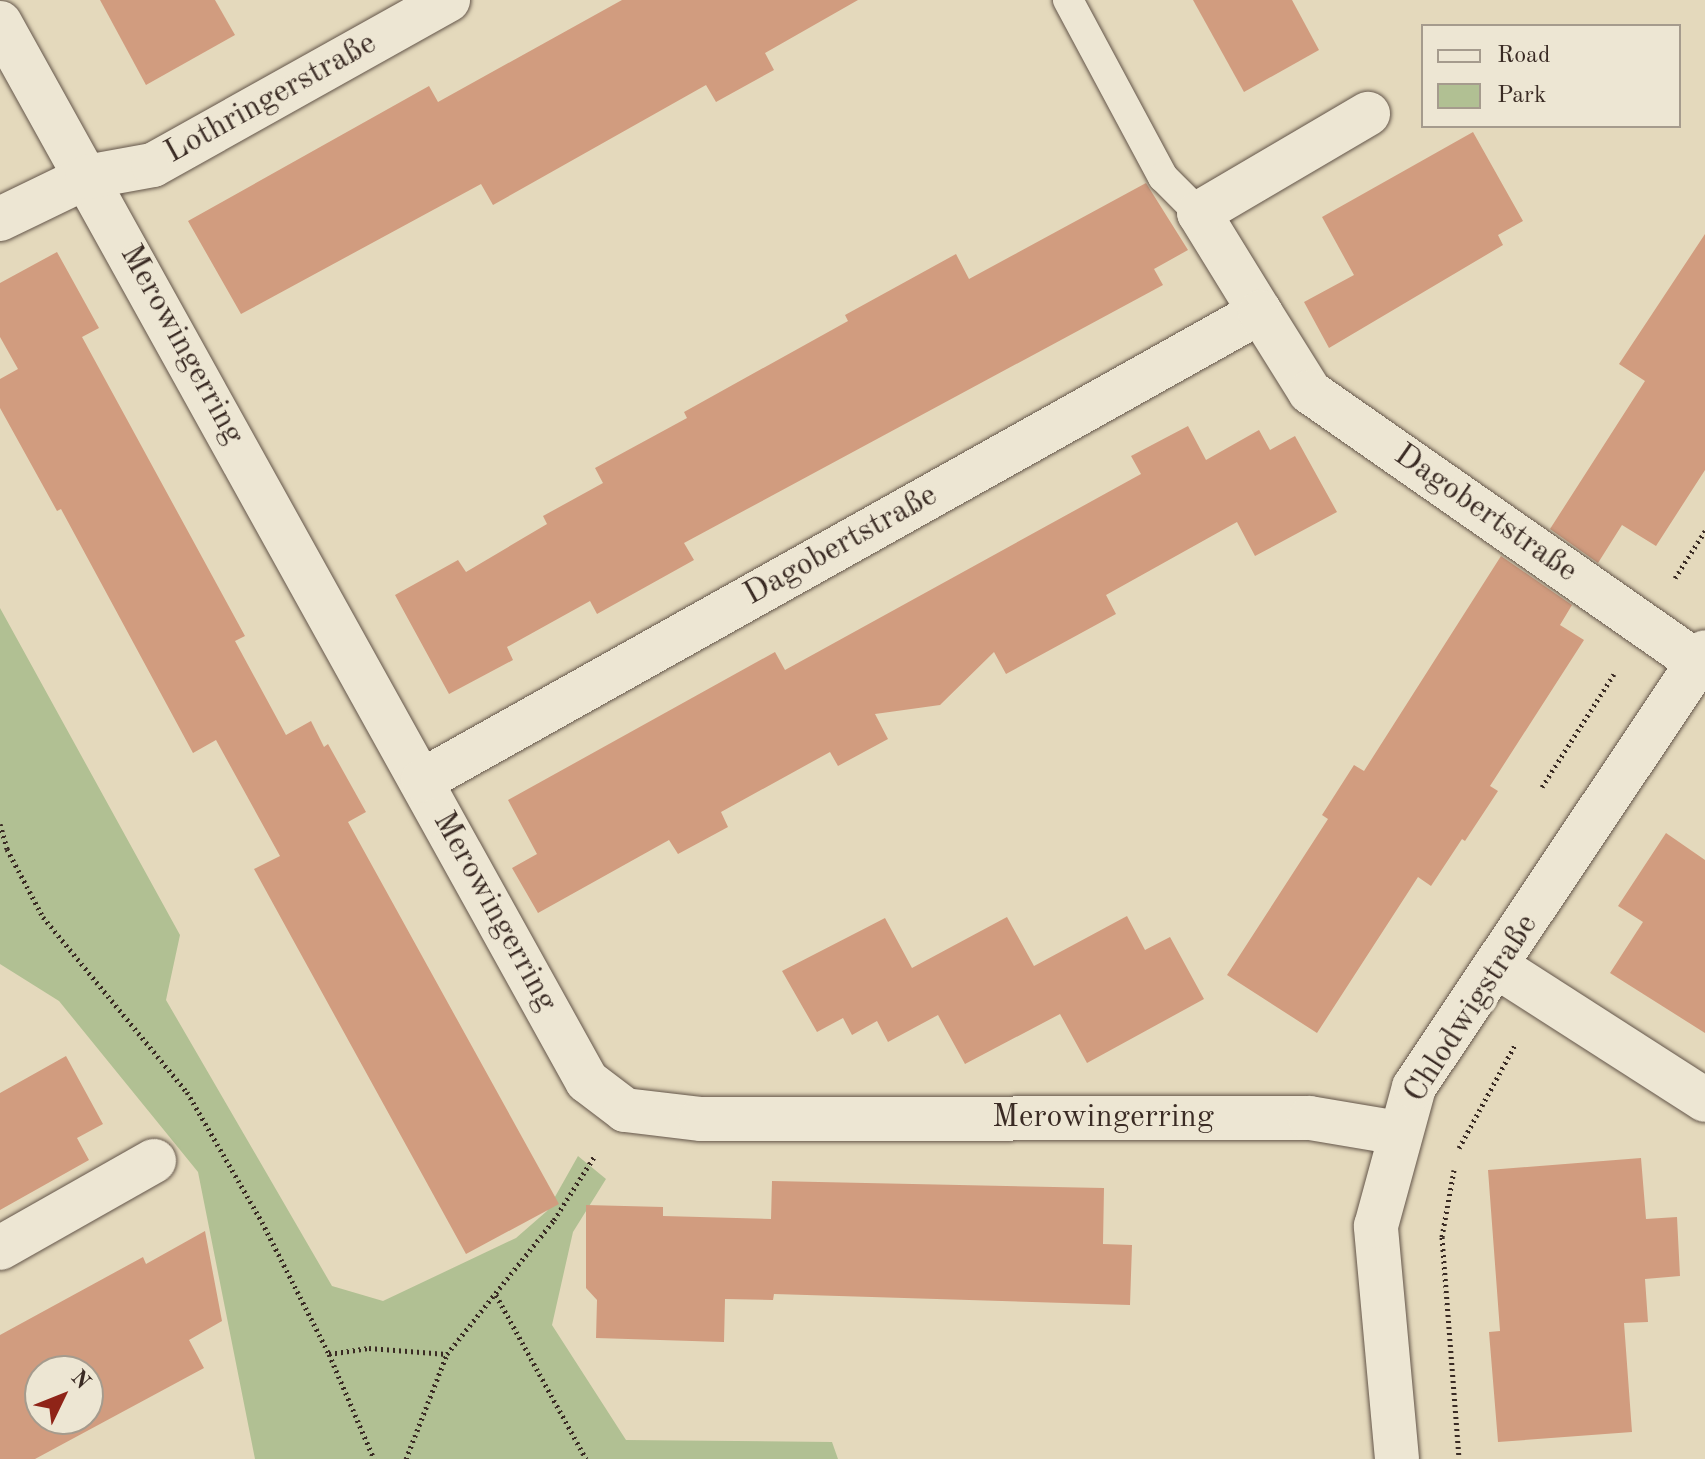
<!DOCTYPE html>
<html>
<head>
<meta charset="utf-8">
<style>
	body { margin:0 }
	#map { position:relative; width:1705px; height:1459px; overflow:hidden; background:#e4d9bc; font-family:"Old Standard TT",serif }
	div>[style] { position:absolute }
	.green>* { inset:0; background:#b1c093 }
	.building>* { inset:0; background:#d19c7f }
	.path>* { height:5px; margin-top:-2.5px; transform-origin:0; background:repeating-linear-gradient(90deg,#3a2b24 0 2px,transparent 0 6px) }
	.roads { filter:drop-shadow(0 0 2px #64564a) drop-shadow(0 0 2px #64564a) }
	.service>* { height:30px; margin:-15px; padding:0 15px; transform-origin:15px; border-radius:15px; background:#ede6d3 }
	.minor>* { height:44px; margin:-22px; padding:0 22px; transform-origin:22px; border-radius:22px; background:#ede6d3 }
	span { translate:-50% -50%; white-space:nowrap; text-align:center; line-height:1.15; -webkit-text-stroke:8px #ede6d3; paint-order:stroke }
	.street-label { font-size:32px; color:#3a2b24 }
	.legend { position:absolute; left:1421px; top:24px; width:260px; height:104px; box-sizing:border-box; background:#ede6d3; border:2px solid #a59b8d; margin:0; padding:10px 14px; list-style:none; font-size:24px; color:#3a2b24 }
	.legend li { display:flex; align-items:center; gap:16px; height:40px }
	.legend b { width:40px; border:2px solid #a59b8d }
	.north { position:absolute; left:24px; top:1355px; width:80px; height:80px; box-sizing:border-box; background:#ede6d3; border:2px solid #a59b8d; border-radius:50%; rotate:47deg; font-size:22px; font-weight:700; line-height:32px; text-align:center; color:#3a2b24 }
	.north::after { content:''; display:block; margin:auto; width:28px; height:36px; background:#8f2418; clip-path:polygon(50% 0,100% 100%,50% 72%,0 100%) }
</style>
</head>
<body>
<div id="map">
	<div class="green">
		<div style="clip-path:polygon(0 608px,180px 935px,166px 1000px,332px 1286px,383px 1301px,516px 1238px,547px 1211px,578px 1156px,606px 1179px,573px 1232px,552px 1325px,626px 1440px,832px 1442px,838px 1459px,255px 1459px,198px 1172px,59px 1001px,0 964px)"></div>
	</div>
	<div class="building">
		<div style="clip-path:polygon(100px 0,215px 0,235px 35px,146px 85px)"></div>
		<div style="clip-path:polygon(622px 0,858px 0,765px 53px,774px 70px,716px 102px,706px 85px,493px 205px,481px 184px,241px 314px,188px 221px,429px 86px,438px 102px)"></div>
		<div style="clip-path:polygon(1193px 0,1292px 0,1319px 50px,1244px 92px)"></div>
		<div style="clip-path:polygon(1473px 132px,1523px 221px,1498px 235px,1503px 245px,1329px 348px,1304px 302px,1354px 275px,1322px 217px)"></div>
		<div style="clip-path:polygon(1146px 183px,1188px 250px,1154px 269px,1163px 285px,684px 543px,694px 560px,597px 614px,590px 601px,507px 647px,513px 660px,449px 694px,395px 595px,458px 560px,466px 572px,547px 524px,543px 516px,603px 483px,595px 468px,687px 418px,684px 412px,848px 321px,845px 315px,956px 254px,969px 279px)"></div>
		<div style="clip-path:polygon(1705px 234px,1705px 470px,1656px 546px,1622px 525px,1598px 563px,1550px 529px,1645px 381px,1619px 364px)"></div>
		<div style="clip-path:polygon(57px 252px,99px 328px,82px 337px,245px 636px,235px 641px,286px 735px,311px 721px,324px 747px,328px 744px,366px 812px,348px 822px,559px 1204px,466px 1254px,254px 869px,280px 856px,216px 740px,193px 753px,61px 509px,57px 511px,0 408px,0 379px,18px 369px,0 337px,0 283px)"></div>
		<div style="clip-path:polygon(1188px 426px,1206px 460px,1259px 430px,1270px 450px,1295px 436px,1337px 512px,1255px 556px,1237px 522px,1106px 595px,1116px 614px,1006px 674px,994px 652px,940px 705px,875px 714px,888px 739px,838px 766px,830px 752px,721px 812px,728px 827px,678px 854px,669px 840px,538px 913px,512px 868px,537px 854px,508px 800px,775px 652px,785px 670px,1141px 474px,1131px 456px)"></div>
		<div style="clip-path:polygon(1501px 556px,1572px 605px,1560px 625px,1584px 640px,1490px 786px,1498px 791px,1465px 841px,1462px 839px,1431px 886px,1418px 877px,1317px 1033px,1227px 975px,1328px 819px,1322px 815px,1354px 765px,1364px 771px)"></div>
		<div style="clip-path:polygon(1666px 833px,1705px 860px,1705px 1033px,1610px 973px,1643px 922px,1618px 906px)"></div>
		<div style="clip-path:polygon(1127px 916px,1145px 950px,1170px 937px,1204px 999px,1087px 1063px,1060px 1014px,965px 1064px,938px 1015px,888px 1042px,877px 1021px,852px 1035px,843px 1018px,817px 1032px,782px 971px,885px 918px,912px 968px,1007px 917px,1034px 966px)"></div>
		<div style="clip-path:polygon(66px 1056px,103px 1124px,77px 1138px,89px 1160px,0 1210px,0 1093px)"></div>
		<div style="clip-path:polygon(1641px 1158px,1646px 1219px,1677px 1217px,1680px 1276px,1645px 1279px,1648px 1322px,1624px 1323px,1632px 1432px,1498px 1442px,1489px 1332px,1500px 1331px,1488px 1170px)"></div>
		<div style="clip-path:polygon(772px 1181px,1104px 1188px,1103px 1244px,1132px 1245px,1130px 1305px,774px 1294px,773px 1300px,725px 1299px,724px 1342px,596px 1338px,597px 1300px,586px 1288px,586px 1205px,663px 1207px,663px 1216px,771px 1219px)"></div>
		<div style="clip-path:polygon(evenodd,205px 1231px,222px 1321px,189px 1340px,204px 1368px,35px 1459px,0 1459px,0 1335px,143px 1257px,146px 1264px,205px 1231px,40px 1371px,88px 1371px,88px 1419px,40px 1419px,40px 1371px)"></div>
	</div>
	<div class="path">
		<div style="left:1675px;top:578px;width:56px;rotate:-57.4deg"></div>
		<div style="left:1542px;top:787px;width:134px;rotate:-57.5deg"></div>
		<div style="left:0;top:824px;width:26px;rotate:74deg"></div>
		<div style="left:7px;top:849px;width:77px;rotate:62.1deg"></div>
		<div style="left:43px;top:917px;width:227px;rotate:50.6deg"></div>
		<div style="left:187px;top:1092px;width:150px;rotate:60deg"></div>
		<div style="left:262px;top:1222px;width:148px;rotate:63.1deg"></div>
		<div style="left:329px;top:1354px;width:114px;rotate:66.8deg"></div>
		<div style="left:1459px;top:1148px;width:117px;rotate:-61.5deg"></div>
		<div style="left:1454px;top:1170px;width:68px;rotate:100.2deg"></div>
		<div style="left:1442px;top:1237px;width:223px;rotate:85.6deg"></div>
		<div style="left:496px;top:1295px;width:187px;rotate:61.2deg"></div>
		<div style="left:329px;top:1354px;width:40px;rotate:-8.5deg"></div>
		<div style="left:369px;top:1348px;width:78px;rotate:4.4deg"></div>
		<div style="left:406px;top:1459px;width:113px;rotate:-68.7deg"></div>
		<div style="left:447px;top:1354px;width:171px;rotate:-51.4deg"></div>
		<div style="left:554px;top:1220px;width:75px;rotate:-57.6deg"></div>
	</div>
	<div class="roads">
		<div class="service">
			<div style="left:1068px;top:0;width:201px;rotate:61.8deg"></div>
			<div style="left:1163px;top:177px;width:51px;rotate:45deg"></div>
		</div>
		<div class="minor">
			<div style="left:0;top:23px;width:1210px;rotate:60.98deg"></div>
			<div style="left:587px;top:1081px;width:48px;rotate:37.3deg"></div>
			<div style="left:625px;top:1110px;width:77px;rotate:6.8deg"></div>
			<div style="left:701px;top:1119px;width:609px;rotate:-0.09deg"></div>
			<div style="left:1310px;top:1118px;width:90px;rotate:9.6deg"></div>
			<div style="left:0;top:219px;width:97px;rotate:-25.8deg"></div>
			<div style="left:87px;top:177px;width:67px;rotate:-10.3deg"></div>
			<div style="left:153px;top:165px;width:338px;rotate:-29.2deg"></div>
			<div style="left:1260px;top:312px;width:116px;rotate:-121.6deg"></div>
			<div style="left:1199px;top:213px;width:196px;rotate:-30.4deg"></div>
			<div style="left:423px;top:780px;width:959px;rotate:-29.21deg"></div>
			<div style="left:1260px;top:312px;width:94px;rotate:58deg"></div>
			<div style="left:1310px;top:392px;width:473px;rotate:34.9deg"></div>
			<div style="left:1498px;top:967px;width:246px;rotate:32.7deg"></div>
			<div style="left:0;top:1248px;width:177px;rotate:-29.5deg"></div>
			<div style="left:1397px;top:1459px;width:234px;rotate:-95.2deg"></div>
			<div style="left:1376px;top:1226px;width:144px;rotate:-74.7deg"></div>
			<div style="left:1414px;top:1087px;width:523px;rotate:-56.22deg"></div>
		</div>
	</div>
	<div class="street-label">
		<span style="left:271px;top:99px;rotate:-29deg">Lothringerstraße</span>
		<span style="left:181px;top:345px;rotate:61deg">Merowingerring</span>
		<span style="left:1485px;top:514px;rotate:35deg">Dagobertstraße</span>
		<span style="left:841px;top:546px;rotate:-29deg">Dagobertstraße</span>
		<span style="left:494px;top:912px;rotate:61deg">Merowingerring</span>
		<span style="left:1472px;top:1009px;rotate:-57deg">Chlodwigstraße</span>
		<span style="left:1103px;top:1118px">Merowingerring</span>
	</div>
	<ul class="legend">
	<li><b style="height:10px;background:#ede6d3"></b>Road</li>
	<li><b style="height:22px;background:#b1c093"></b>Park</li>
	</ul>
	<div class="north">N</div>
</div>
</body>
</html>
